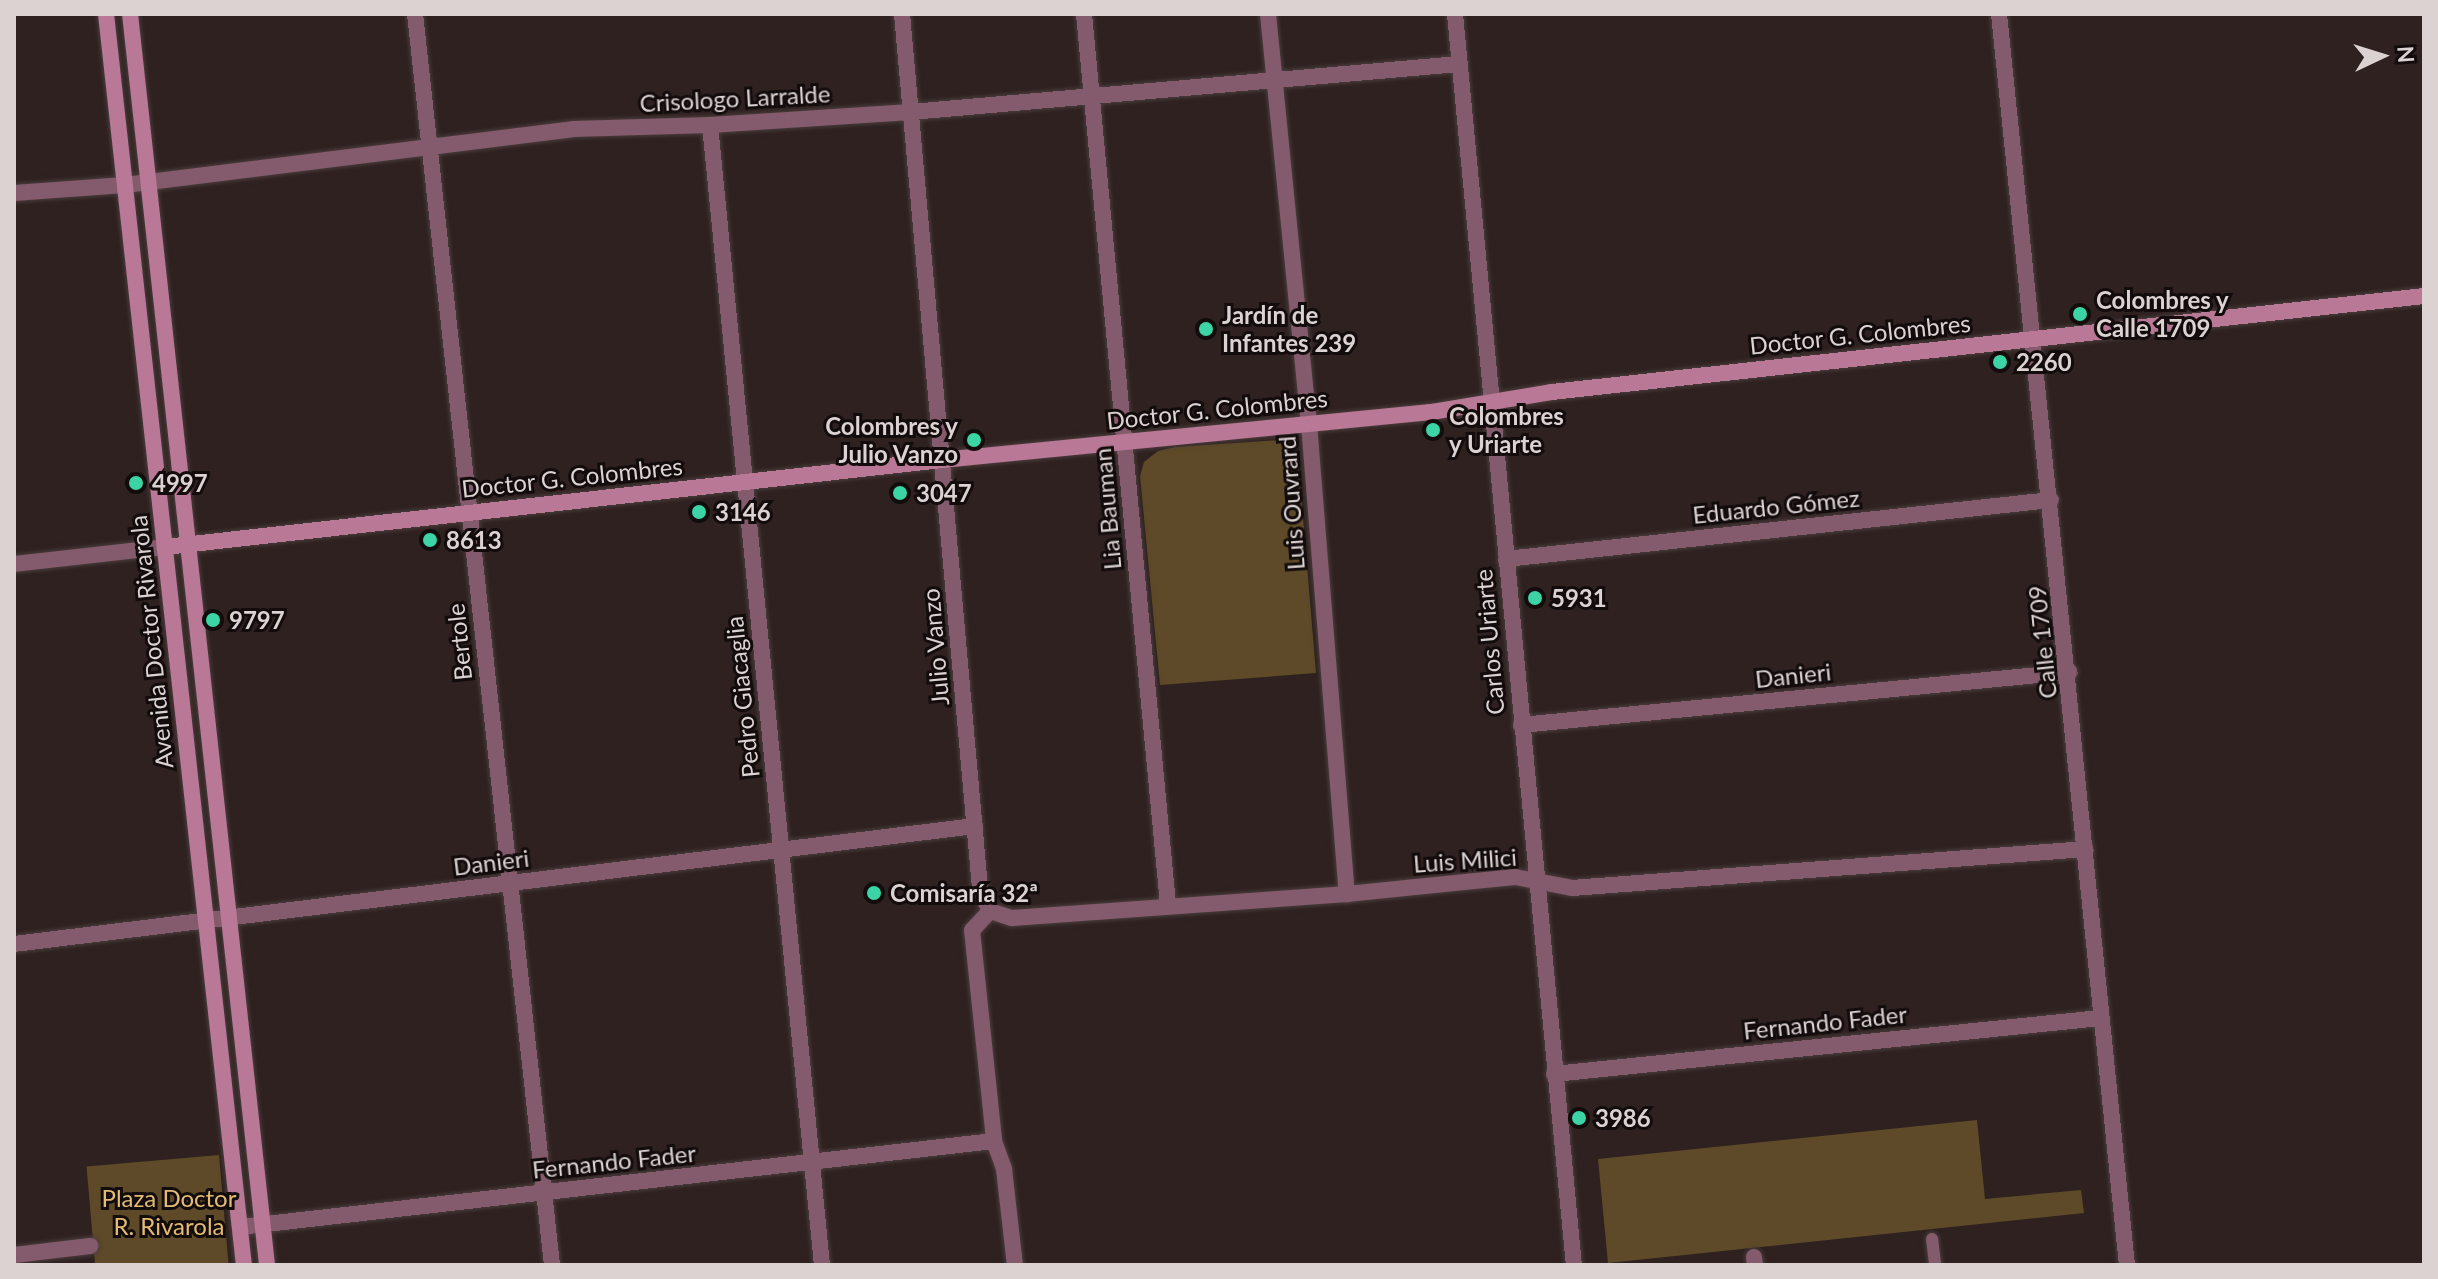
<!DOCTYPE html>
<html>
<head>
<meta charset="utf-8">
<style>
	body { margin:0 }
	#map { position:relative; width:2438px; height:1279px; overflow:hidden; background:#2e2120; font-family:Lato,sans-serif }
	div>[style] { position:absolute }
	.green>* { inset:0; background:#5e4a28; transform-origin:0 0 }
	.roads { filter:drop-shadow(0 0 2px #4a3d3c) drop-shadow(0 0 2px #4a3d3c) }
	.lane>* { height:12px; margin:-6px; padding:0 6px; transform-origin:6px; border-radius:6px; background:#845b6c }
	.street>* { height:16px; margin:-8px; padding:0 8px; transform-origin:8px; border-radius:8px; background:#845b6c }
	.secondary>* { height:16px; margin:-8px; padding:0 8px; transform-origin:8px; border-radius:8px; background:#b97895 }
	.dots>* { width:22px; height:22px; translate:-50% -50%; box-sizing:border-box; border:4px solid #120c0c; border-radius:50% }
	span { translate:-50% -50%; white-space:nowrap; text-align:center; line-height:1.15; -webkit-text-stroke:6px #120c0c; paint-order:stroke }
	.street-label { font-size:24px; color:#dbd2d1 }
	.poi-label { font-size:24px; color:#dbd2d1; font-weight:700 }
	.left { translate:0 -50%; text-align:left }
	.right { translate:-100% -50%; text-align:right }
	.park-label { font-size:24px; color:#e5bb74 }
	.frame { position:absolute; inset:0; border:16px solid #dbd2d1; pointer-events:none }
	.north { position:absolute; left:2342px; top:16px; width:80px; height:80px; -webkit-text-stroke:6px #120c0c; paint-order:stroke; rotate:86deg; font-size:22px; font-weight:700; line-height:32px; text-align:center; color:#dbd2d1 }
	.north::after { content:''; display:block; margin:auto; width:28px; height:36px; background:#dbd2d1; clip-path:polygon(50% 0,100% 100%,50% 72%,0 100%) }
</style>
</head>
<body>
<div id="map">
	<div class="green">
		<div style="clip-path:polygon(1281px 440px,1291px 446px,1298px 458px,1316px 673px,1160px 685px,1140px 476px,1144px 462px,1158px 451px,1175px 447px)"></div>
		<div style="clip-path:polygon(1977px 1120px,1985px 1199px,2081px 1190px,2084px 1213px,1608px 1263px,1598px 1159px)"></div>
		<div style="left:219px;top:1155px;width:110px;height:133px;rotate:85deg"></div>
	</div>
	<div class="roads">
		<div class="lane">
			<div style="left:1932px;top:1239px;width:26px;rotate:83deg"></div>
		</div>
		<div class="street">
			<div style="left:415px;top:14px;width:1258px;rotate:83.75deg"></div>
			<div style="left:902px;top:14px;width:877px;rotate:84.9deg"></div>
			<div style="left:980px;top:888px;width:25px;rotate:67deg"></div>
			<div style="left:1084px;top:14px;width:895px;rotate:84.61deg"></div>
			<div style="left:1268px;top:14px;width:412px;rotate:84.3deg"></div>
			<div style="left:1309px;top:424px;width:472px;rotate:85.4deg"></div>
			<div style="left:1455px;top:14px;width:1257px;rotate:84.57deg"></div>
			<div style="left:1999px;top:14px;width:1258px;rotate:84.16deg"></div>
			<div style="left:710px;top:125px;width:1145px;rotate:84.39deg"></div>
			<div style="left:14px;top:193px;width:111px;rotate:-4.1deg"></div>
			<div style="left:125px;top:185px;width:451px;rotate:-7.1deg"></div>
			<div style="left:573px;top:129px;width:137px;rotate:-1.7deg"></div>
			<div style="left:710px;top:125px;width:201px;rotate:-3.7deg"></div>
			<div style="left:911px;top:112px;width:550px;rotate:-5.01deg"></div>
			<div style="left:1506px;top:559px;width:548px;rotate:-6.18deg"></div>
			<div style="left:14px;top:564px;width:152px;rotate:-6.4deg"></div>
			<div style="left:1521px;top:725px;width:551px;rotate:-5.52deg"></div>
			<div style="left:990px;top:911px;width:23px;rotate:18deg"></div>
			<div style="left:1012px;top:918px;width:336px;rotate:-4.1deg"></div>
			<div style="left:1347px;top:894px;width:169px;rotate:-5.8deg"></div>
			<div style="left:1515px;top:877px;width:58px;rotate:10.9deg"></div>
			<div style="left:1572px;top:888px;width:515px;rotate:-4.34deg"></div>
			<div style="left:990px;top:911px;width:26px;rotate:133deg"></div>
			<div style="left:972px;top:930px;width:212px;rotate:84deg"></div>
			<div style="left:994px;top:1141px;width:30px;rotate:70deg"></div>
			<div style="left:1004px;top:1169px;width:97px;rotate:83.5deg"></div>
			<div style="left:14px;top:944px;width:968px;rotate:-7deg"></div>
			<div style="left:1554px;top:1074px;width:550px;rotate:-5.85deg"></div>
			<div style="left:240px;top:1227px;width:759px;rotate:-6.51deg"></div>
			<div style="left:14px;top:1255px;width:77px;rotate:-6.8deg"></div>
			<div style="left:1754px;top:1257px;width:8px;rotate:83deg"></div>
		</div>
		<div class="secondary">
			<div style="left:106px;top:14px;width:1259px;rotate:83.71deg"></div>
			<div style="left:130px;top:14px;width:1258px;rotate:83.75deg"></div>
			<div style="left:165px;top:547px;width:782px;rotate:-6.39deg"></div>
			<div style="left:942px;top:460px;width:491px;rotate:-5.6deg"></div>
			<div style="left:1431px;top:412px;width:123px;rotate:-9.4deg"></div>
			<div style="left:1552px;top:392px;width:877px;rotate:-6.28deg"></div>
		</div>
	</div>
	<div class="dots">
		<div style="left:2080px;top:314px;background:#3cd4a4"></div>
		<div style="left:1206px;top:329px;background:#3cd4a4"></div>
		<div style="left:2000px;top:362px;background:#3cd4a4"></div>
		<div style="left:1433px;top:430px;background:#3cd4a4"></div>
		<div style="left:974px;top:440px;background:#3cd4a4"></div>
		<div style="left:136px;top:483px;background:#3cd4a4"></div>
		<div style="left:900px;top:493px;background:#3cd4a4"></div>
		<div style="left:699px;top:512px;background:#3cd4a4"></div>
		<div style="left:430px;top:540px;background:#3cd4a4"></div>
		<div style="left:1535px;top:598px;background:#3cd4a4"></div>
		<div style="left:213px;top:620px;background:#3cd4a4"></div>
		<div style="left:874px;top:893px;background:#3cd4a4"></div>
		<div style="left:1579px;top:1118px;background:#3cd4a4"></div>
	</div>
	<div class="street-label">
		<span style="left:735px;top:98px;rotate:-3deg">Crisologo Larralde</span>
		<span style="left:1860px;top:334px;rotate:-6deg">Doctor G. Colombres</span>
		<span style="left:1217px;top:409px;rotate:-6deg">Doctor G. Colombres</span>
		<span style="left:572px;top:477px;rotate:-6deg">Doctor G. Colombres</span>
		<span style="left:1291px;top:503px;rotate:-94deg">Luis Ouvrard</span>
		<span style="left:1776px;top:506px;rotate:-6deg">Eduardo Gómez</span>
		<span style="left:1107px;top:509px;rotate:-95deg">Lia Bauman</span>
		<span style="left:151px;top:642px;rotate:-96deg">Avenida Doctor Rivarola</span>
		<span style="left:459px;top:642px;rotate:-96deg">Bertole</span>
		<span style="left:1489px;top:642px;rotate:-95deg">Carlos Uriarte</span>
		<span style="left:2042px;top:642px;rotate:-96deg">Calle 1709</span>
		<span style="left:935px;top:647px;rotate:-95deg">Julio Vanzo</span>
		<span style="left:1793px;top:675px;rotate:-6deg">Danieri</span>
		<span style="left:742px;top:697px;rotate:-96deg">Pedro Giacaglia</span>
		<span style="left:1465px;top:860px;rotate:-4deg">Luis Milici</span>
		<span style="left:491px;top:862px;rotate:-7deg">Danieri</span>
		<span style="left:1825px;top:1022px;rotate:-6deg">Fernando Fader</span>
		<span style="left:614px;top:1161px;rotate:-6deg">Fernando Fader</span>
	</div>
	<div class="poi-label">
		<span class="left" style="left:2096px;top:314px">Colombres y<br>Calle 1709</span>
		<span class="left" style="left:1222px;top:329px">Jardín de<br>Infantes 239</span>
		<span class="left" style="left:2016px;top:362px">2260</span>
		<span class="left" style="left:1449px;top:430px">Colombres<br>y Uriarte</span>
		<span class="right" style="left:958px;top:440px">Colombres y<br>Julio Vanzo</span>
		<span class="left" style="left:152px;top:483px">4997</span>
		<span class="left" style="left:916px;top:493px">3047</span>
		<span class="left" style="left:715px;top:512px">3146</span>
		<span class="left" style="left:446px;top:540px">8613</span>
		<span class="left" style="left:1551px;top:598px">5931</span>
		<span class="left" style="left:229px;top:620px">9797</span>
		<span class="left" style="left:890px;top:893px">Comisaría 32ª</span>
		<span class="left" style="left:1595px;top:1118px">3986</span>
	</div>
	<div class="park-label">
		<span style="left:169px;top:1212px">Plaza Doctor<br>R. Rivarola</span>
	</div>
	<div class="frame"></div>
	<div class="north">N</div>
</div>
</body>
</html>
